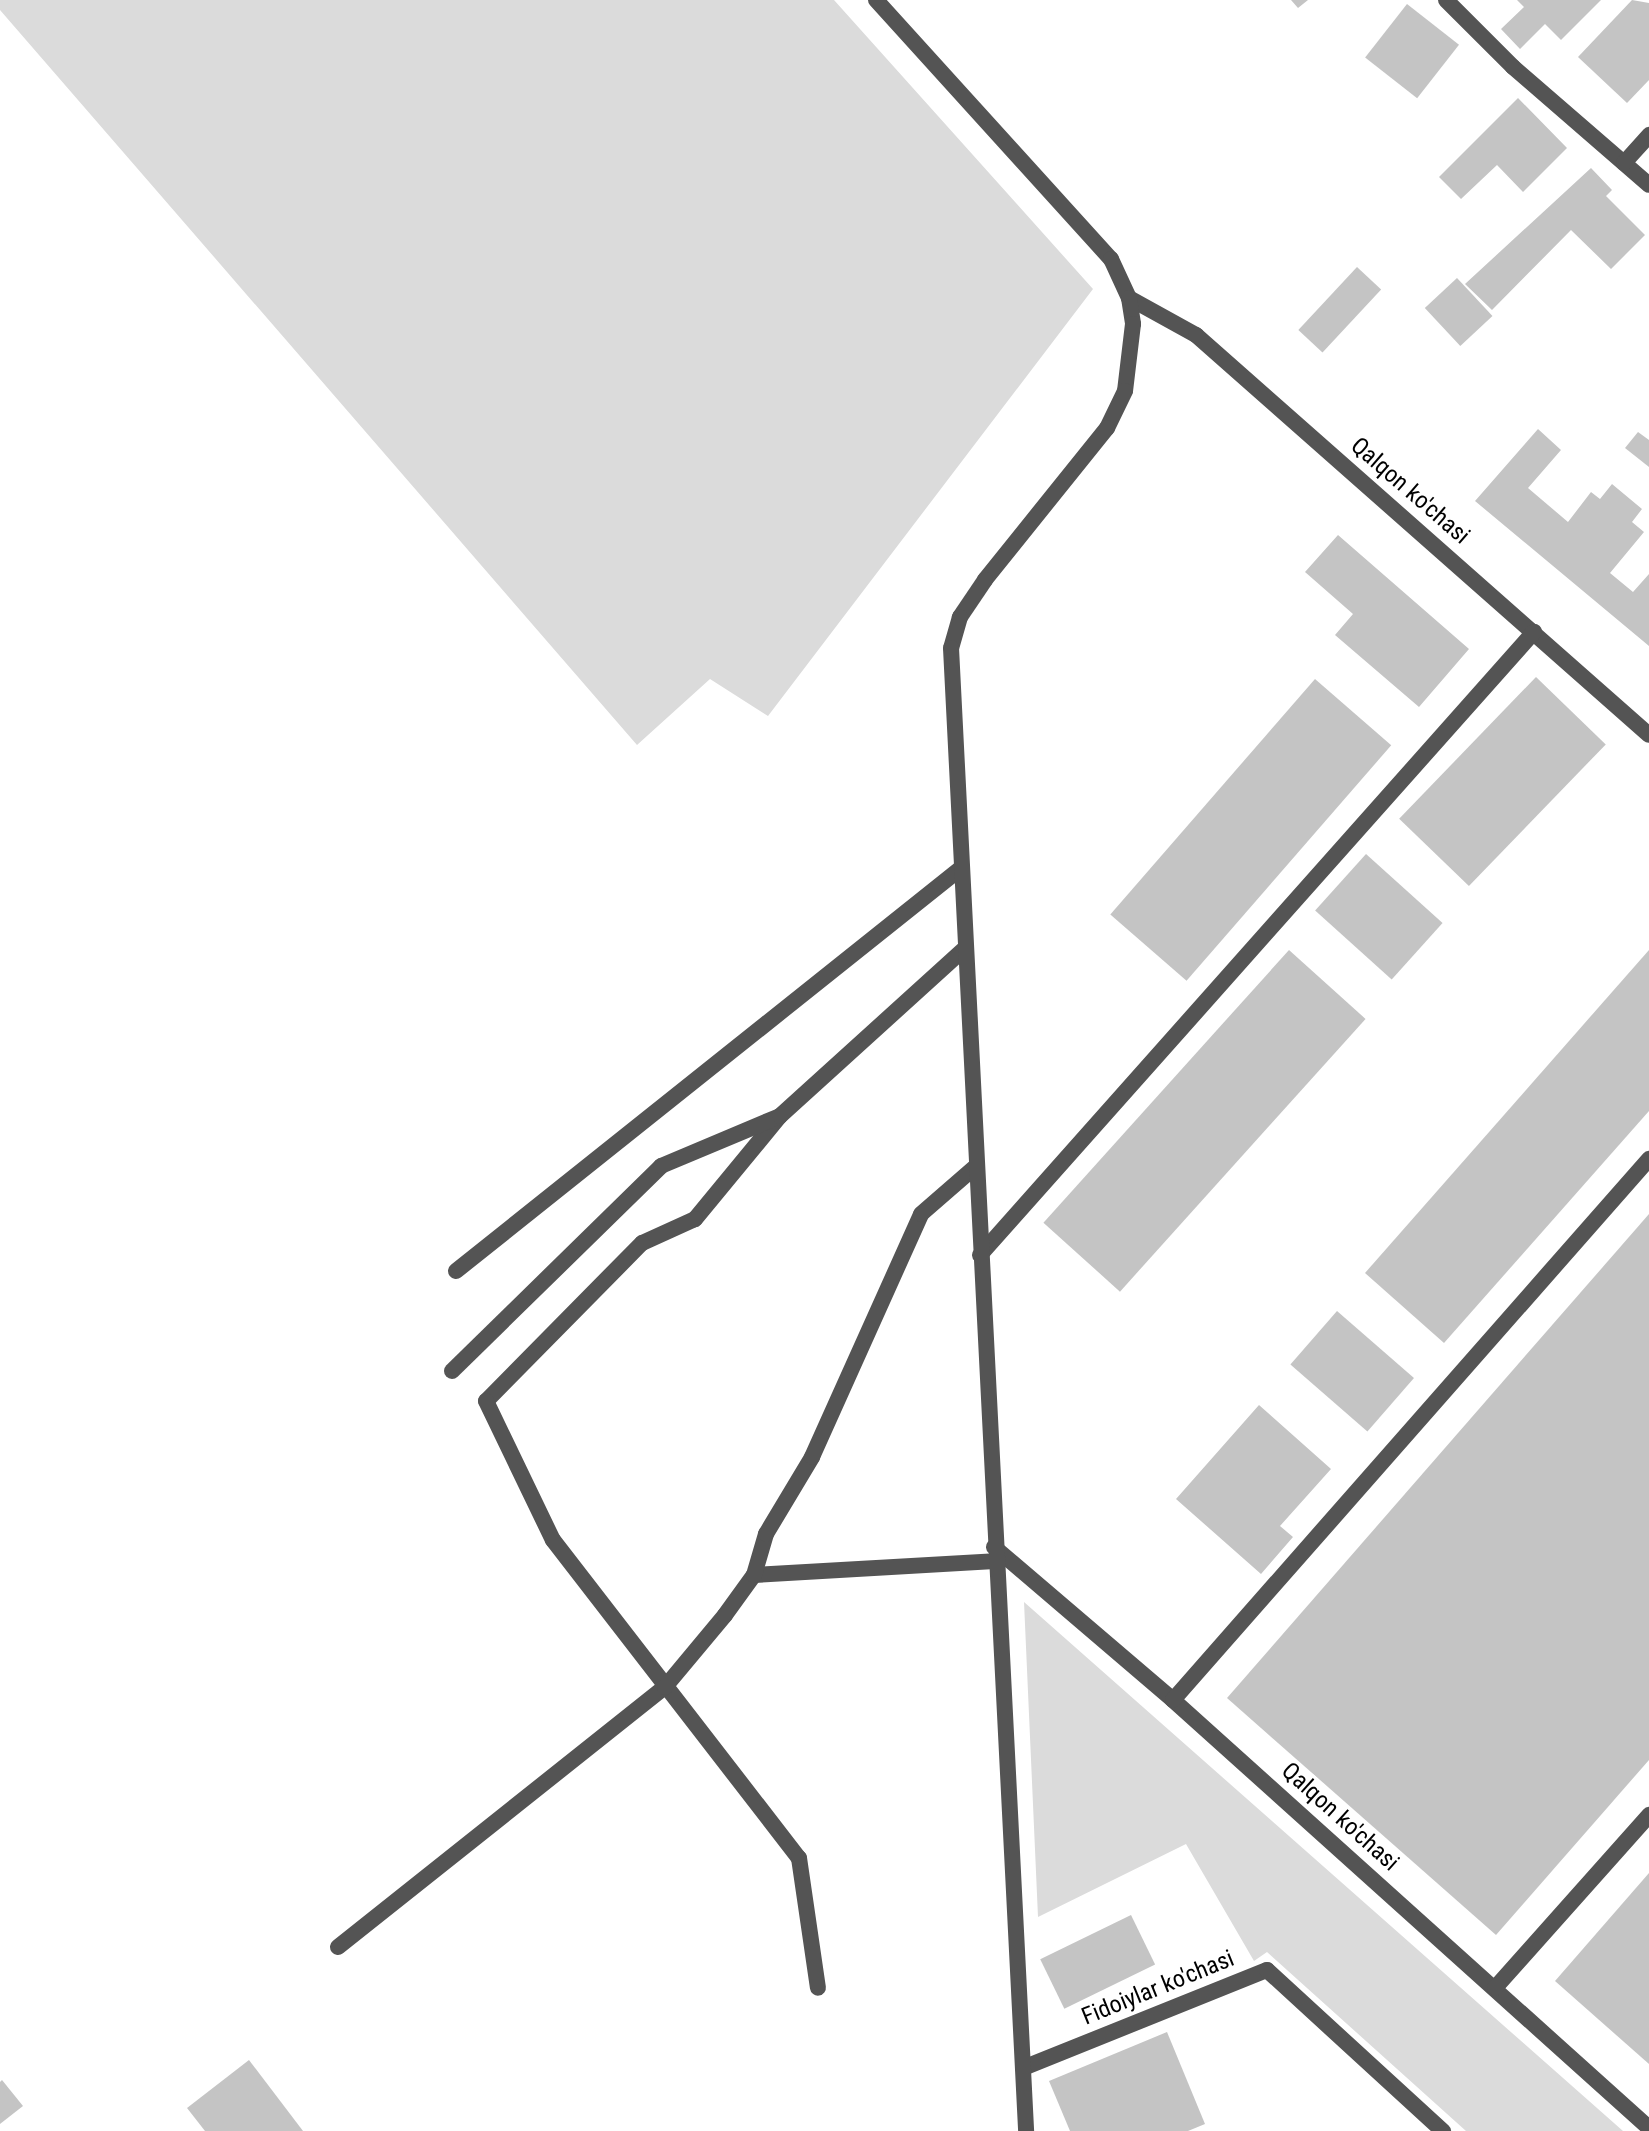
<!DOCTYPE html>
<html>
<head>
<meta charset="utf-8">
<style>
	body { margin:0 }
	#map { position:relative; width:1649px; height:2131px; overflow:hidden; background:#fff; font-family:"Roboto Condensed",sans-serif }
	div>[style] { position:absolute }
	.green>* { inset:0; background:#dbdbdb }
	.building>* { inset:0; background:#c4c4c4; transform-origin:0 0 }
	.service>* { height:16px; margin:-8px; padding:0 8px; transform-origin:8px; border-radius:8px; background:#545454 }
	.minor>* { height:16px; margin:-8px; padding:0 8px; transform-origin:8px; border-radius:8px; background:#545454 }
	.tertiary>* { height:16px; margin:-8px; padding:0 8px; transform-origin:8px; border-radius:8px; background:#545454 }
	span { translate:-50% -50%; white-space:nowrap; text-align:center; line-height:1.15; -webkit-text-stroke:6px #fff; paint-order:stroke }
	.street-label { font-size:24px; color:#000 }
</style>
</head>
<body>
<div id="map">
	<div class="green">
		<div style="clip-path:polygon(0 0,834px 0,1093px 289px,768px 716px,710px 679px,637px 745px,0 10px)"></div>
		<div style="clip-path:polygon(1024px 1602px,1623px 2131px,1466px 2131px,1267px 1952px,1254px 1961px,1186px 1844px,1038px 1917px)"></div>
	</div>
	<div class="building">
		<div style="clip-path:polygon(1291px 0,1308px 0,1298px 8px)"></div>
		<div style="clip-path:polygon(1517px 0,1601px 0,1561px 40px,1545px 24px,1520px 49px,1501px 29px,1524px 7px)"></div>
		<div style="clip-path:polygon(1632px 0,1649px 3px,1649px 80px,1627px 103px,1578px 57px)"></div>
		<div style="left:1407px;top:4px;width:66px;height:68px;rotate:38deg"></div>
		<div style="clip-path:polygon(1518px 98px,1567px 148px,1523px 192px,1497px 165px,1461px 199px,1439px 177px)"></div>
		<div style="clip-path:polygon(1591px 168px,1612px 190px,1606px 196px,1645px 235px,1611px 269px,1571px 230px,1492px 310px,1465px 284px)"></div>
		<div style="left:1357px;top:267px;width:33px;height:86px;rotate:43deg"></div>
		<div style="left:1457px;top:278px;width:52px;height:44px;rotate:47deg"></div>
		<div style="clip-path:polygon(1538px 429px,1561px 450px,1528px 488px,1568px 522px,1591px 492px,1600px 499px,1612px 484px,1642px 509px,1632px 522px,1644px 532px,1610px 573px,1633px 592px,1649px 574px,1649px 646px,1475px 501px)"></div>
		<div style="clip-path:polygon(1638px 432px,1649px 440px,1649px 467px,1625px 448px)"></div>
		<div style="clip-path:polygon(1338px 535px,1469px 649px,1419px 707px,1335px 635px,1353px 614px,1305px 572px)"></div>
		<div style="left:1536px;top:677px;width:97px;height:197px;rotate:44deg"></div>
		<div style="left:1315px;top:679px;width:101px;height:312px;rotate:41deg"></div>
		<div style="left:1366px;top:854px;width:103px;height:76px;rotate:42deg"></div>
		<div style="left:1289px;top:950px;width:103px;height:367px;rotate:42deg"></div>
		<div style="clip-path:polygon(1649px 950px,1649px 1111px,1444px 1343px,1365px 1273px)"></div>
		<div style="clip-path:polygon(1649px 1214px,1649px 1760px,1496px 1935px,1227px 1698px)"></div>
		<div style="left:1337px;top:1311px;width:102px;height:71px;rotate:41deg"></div>
		<div style="clip-path:polygon(1259px 1405px,1331px 1469px,1280px 1526px,1293px 1537px,1261px 1574px,1176px 1499px)"></div>
		<div style="clip-path:polygon(1649px 1873px,1649px 2064px,1555px 1981px)"></div>
		<div style="left:1131px;top:1915px;width:55px;height:101px;rotate:64deg"></div>
		<div style="clip-path:polygon(1167px 2032px,1205px 2124px,1188px 2131px,1070px 2131px,1049px 2081px)"></div>
		<div style="clip-path:polygon(249px 2060px,303px 2131px,205px 2131px,187px 2108px)"></div>
		<div style="clip-path:polygon(2px 2080px,23px 2106px,0 2124px,0 2082px)"></div>
	</div>
	<div class="service">
		<div style="left:780px;top:1116px;width:134px;rotate:129.5deg"></div>
		<div style="left:695px;top:1219px;width:58px;rotate:155.6deg"></div>
		<div style="left:642px;top:1243px;width:222px;rotate:134.6deg"></div>
		<div style="left:486px;top:1401px;width:154px;rotate:64.3deg"></div>
		<div style="left:553px;top:1540px;width:402px;rotate:52.3deg"></div>
		<div style="left:799px;top:1858px;width:131px;rotate:81.7deg"></div>
		<div style="left:456px;top:1271px;width:645px;rotate:-38.58deg"></div>
		<div style="left:452px;top:1371px;width:293px;rotate:-44.4deg"></div>
		<div style="left:661px;top:1166px;width:129px;rotate:-22.8deg"></div>
		<div style="left:780px;top:1116px;width:248px;rotate:-42.2deg"></div>
		<div style="left:754px;top:1575px;width:241px;rotate:-3.3deg"></div>
		<div style="left:338px;top:1947px;width:418px;rotate:-38.5deg"></div>
		<div style="left:665px;top:1687px;width:94px;rotate:-50.2deg"></div>
		<div style="left:725px;top:1615px;width:49px;rotate:-54.1deg"></div>
		<div style="left:754px;top:1575px;width:43px;rotate:-73.7deg"></div>
		<div style="left:766px;top:1534px;width:90px;rotate:-59.1deg"></div>
		<div style="left:812px;top:1457px;width:266px;rotate:-65.8deg"></div>
		<div style="left:921px;top:1214px;width:72px;rotate:-41deg"></div>
	</div>
	<div class="minor">
		<div style="left:1446px;top:0;width:95px;rotate:45deg"></div>
		<div style="left:1513px;top:67px;width:180px;rotate:40.9deg"></div>
		<div style="left:1624px;top:163px;width:38px;rotate:-48deg"></div>
		<div style="left:1129px;top:298px;width:77px;rotate:28.9deg"></div>
		<div style="left:1196px;top:335px;width:604px;rotate:41.44deg"></div>
		<div style="left:980px;top:1255px;width:834px;rotate:-48.36deg"></div>
		<div style="left:994px;top:1547px;width:235px;rotate:40.5deg"></div>
		<div style="left:1173px;top:1700px;width:640px;rotate:41.96deg"></div>
		<div style="left:1173px;top:1700px;width:721px;rotate:-48.66deg"></div>
		<div style="left:1495px;top:1988px;width:232px;rotate:-48.3deg"></div>
		<div style="left:1023px;top:2068px;width:263px;rotate:-21.9deg"></div>
		<div style="left:1267px;top:1970px;width:239px;rotate:42.5deg"></div>
	</div>
	<div class="tertiary">
		<div style="left:876px;top:0;width:350px;rotate:47.8deg"></div>
		<div style="left:1111px;top:259px;width:43px;rotate:65.2deg"></div>
		<div style="left:1129px;top:298px;width:26px;rotate:81deg"></div>
		<div style="left:1133px;top:324px;width:67px;rotate:96.8deg"></div>
		<div style="left:1125px;top:391px;width:41px;rotate:115.9deg"></div>
		<div style="left:1107px;top:428px;width:195px;rotate:128.8deg"></div>
		<div style="left:985px;top:580px;width:45px;rotate:124deg"></div>
		<div style="left:960px;top:617px;width:32px;rotate:106deg"></div>
		<div style="left:951px;top:648px;width:1485px;rotate:87.1deg"></div>
	</div>
	<div class="street-label">
		<span style="left:1410px;top:491px;rotate:41deg">Qalqon ko'chasi</span>
		<span style="left:1340px;top:1817px;rotate:42deg">Qalqon ko'chasi</span>
		<span style="left:1158px;top:1988px;rotate:-22deg">Fidoiylar ko'chasi</span>
	</div>
</div>
</body>
</html>
